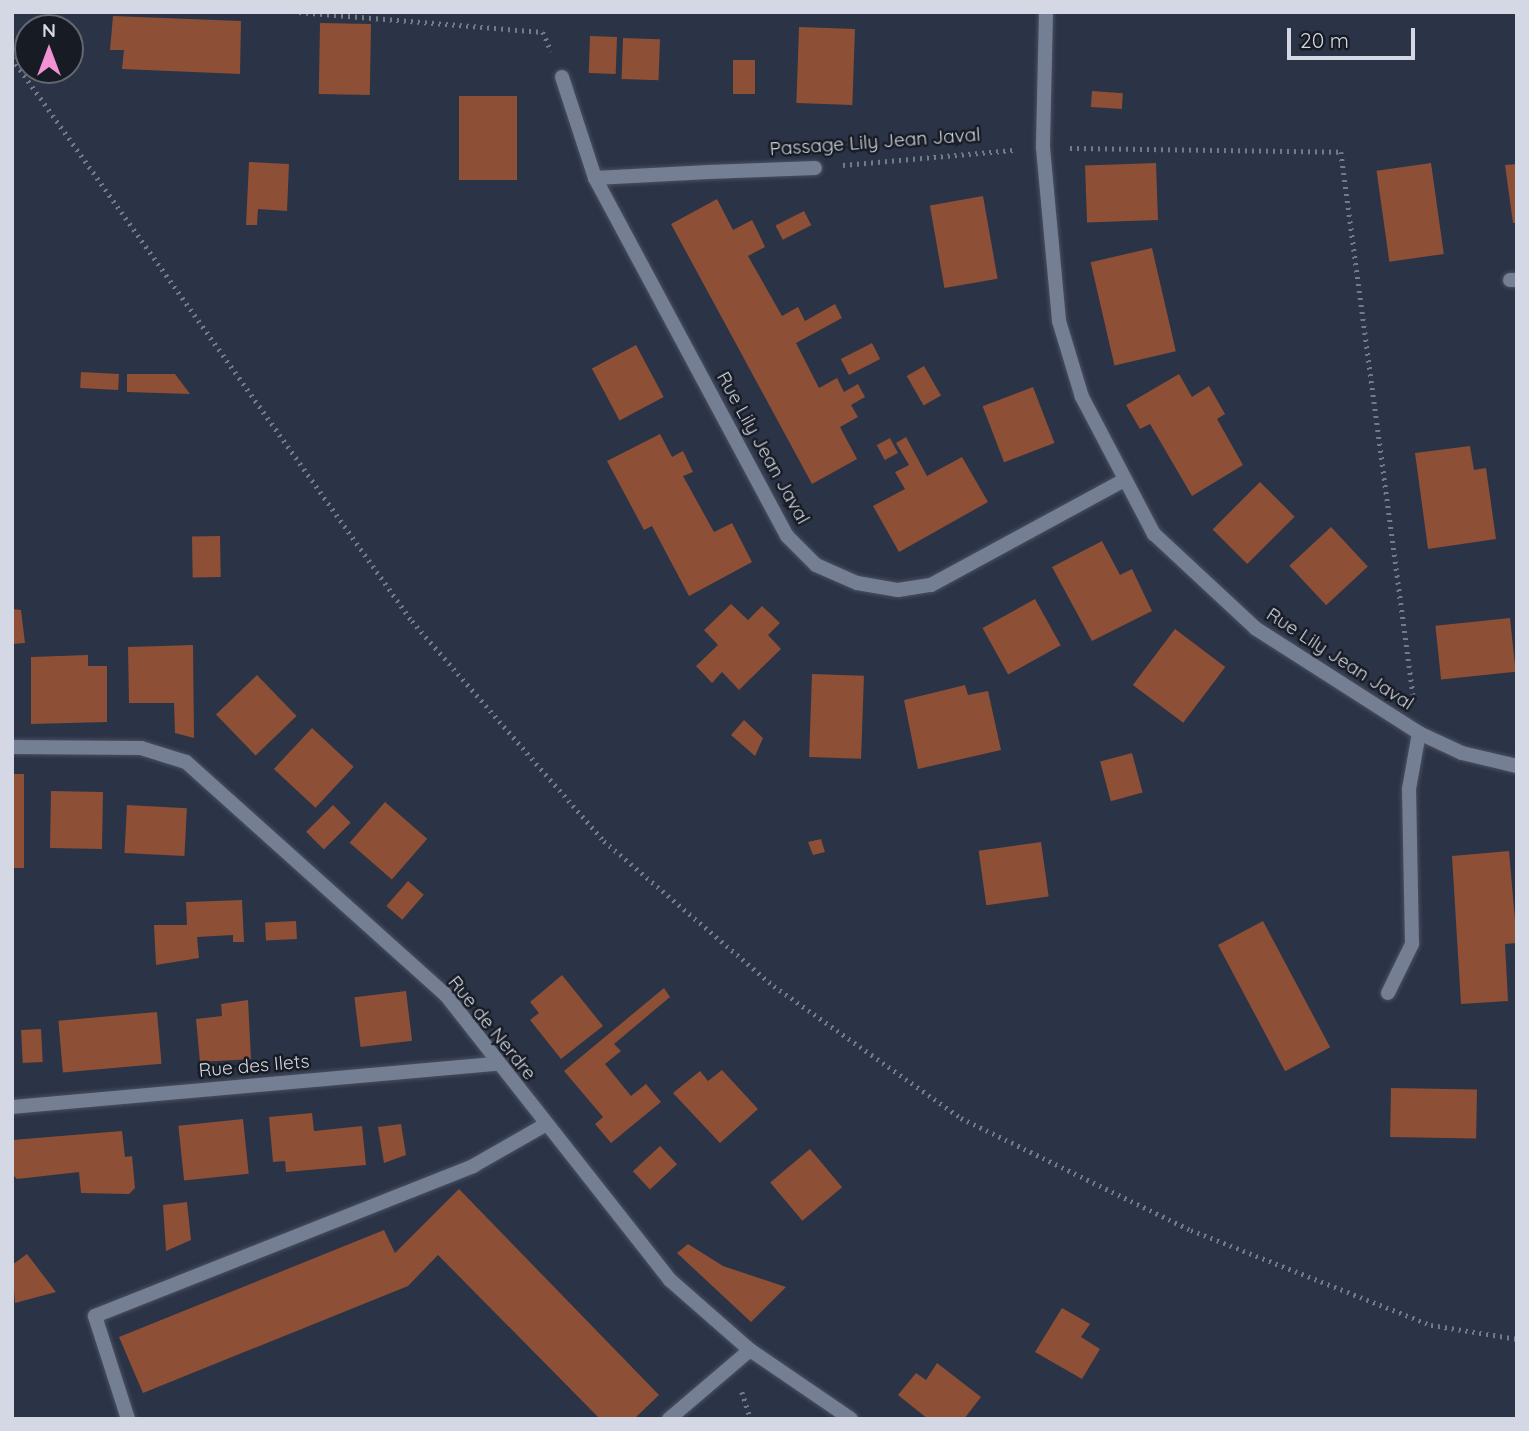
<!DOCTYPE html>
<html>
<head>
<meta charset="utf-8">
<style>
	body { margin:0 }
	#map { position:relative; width:1529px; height:1431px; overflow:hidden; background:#2b3346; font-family:Quicksand,sans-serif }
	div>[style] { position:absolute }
	.building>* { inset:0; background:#8d4f35; transform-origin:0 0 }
	.path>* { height:4.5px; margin-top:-2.25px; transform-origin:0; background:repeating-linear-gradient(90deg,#737a8a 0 2px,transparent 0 7px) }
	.roads { filter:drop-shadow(0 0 2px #495060) drop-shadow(0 0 2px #495060) }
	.lane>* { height:14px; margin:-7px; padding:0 7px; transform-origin:7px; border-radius:7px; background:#757f94 }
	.street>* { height:14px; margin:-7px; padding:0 7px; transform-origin:7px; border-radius:7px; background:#757f94 }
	span { translate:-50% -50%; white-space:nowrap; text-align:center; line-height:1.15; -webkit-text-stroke:5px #171b24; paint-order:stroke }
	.street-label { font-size:19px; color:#d3d8e4 }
	.frame { position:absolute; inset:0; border:14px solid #d3d8e4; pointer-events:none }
	.north { position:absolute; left:14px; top:14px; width:70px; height:70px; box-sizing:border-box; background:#171b24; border:2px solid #626771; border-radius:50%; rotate:0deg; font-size:19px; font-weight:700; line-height:28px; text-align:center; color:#d3d8e4 }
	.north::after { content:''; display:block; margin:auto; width:24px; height:32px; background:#f391d5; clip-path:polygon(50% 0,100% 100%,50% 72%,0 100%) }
	.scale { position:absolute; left:1287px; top:28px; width:128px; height:32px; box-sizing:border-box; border:4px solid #d3d8e4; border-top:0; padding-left:9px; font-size:21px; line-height:24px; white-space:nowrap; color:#d3d8e4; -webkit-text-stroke:5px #171b24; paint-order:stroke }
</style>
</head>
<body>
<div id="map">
	<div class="building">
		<div style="clip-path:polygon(113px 16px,241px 21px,240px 74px,122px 69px,124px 50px,110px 50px)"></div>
		<div style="left:320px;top:23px;width:51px;height:71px;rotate:1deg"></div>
		<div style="left:799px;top:27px;width:56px;height:76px;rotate:2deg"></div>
		<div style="left:590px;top:36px;width:27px;height:37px;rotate:2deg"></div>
		<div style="left:623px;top:38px;width:37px;height:41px;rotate:2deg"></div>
		<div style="left:733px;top:60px;width:22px;height:34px"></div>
		<div style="left:1092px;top:91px;width:31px;height:16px;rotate:4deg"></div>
		<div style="left:459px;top:96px;width:58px;height:84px"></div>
		<div style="clip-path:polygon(249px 162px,289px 164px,287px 211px,258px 209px,257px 225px,246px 225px)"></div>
		<div style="left:1156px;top:163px;width:57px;height:71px;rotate:88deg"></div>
		<div style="left:1431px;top:163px;width:92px;height:55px;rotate:82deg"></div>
		<div style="clip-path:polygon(1517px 164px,1517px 223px,1513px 223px,1505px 165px)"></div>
		<div style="left:983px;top:196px;width:84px;height:54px;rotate:80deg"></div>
		<div style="clip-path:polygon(717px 199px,733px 230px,752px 220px,758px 232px,765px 247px,748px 256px,782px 316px,798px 307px,805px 321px,835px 304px,842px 318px,796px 343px,819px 388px,837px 378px,844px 392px,858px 384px,865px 397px,851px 405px,858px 417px,840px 427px,857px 459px,812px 484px,671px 224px)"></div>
		<div style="left:804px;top:211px;width:16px;height:32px;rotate:63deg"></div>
		<div style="left:1152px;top:248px;width:106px;height:63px;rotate:77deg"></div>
		<div style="left:872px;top:343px;width:18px;height:35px;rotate:63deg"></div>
		<div style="left:636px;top:345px;width:59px;height:50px;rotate:62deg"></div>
		<div style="left:924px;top:366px;width:34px;height:20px;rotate:60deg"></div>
		<div style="left:81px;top:372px;width:38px;height:16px;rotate:3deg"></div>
		<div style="clip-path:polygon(127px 374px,175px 374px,190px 394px,127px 392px)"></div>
		<div style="clip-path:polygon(1179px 374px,1192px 397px,1209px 386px,1225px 414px,1217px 419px,1243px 465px,1192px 496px,1150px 424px,1140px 429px,1126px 405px)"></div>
		<div style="left:1033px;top:387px;width:60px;height:54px;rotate:69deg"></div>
		<div style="clip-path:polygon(660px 434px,672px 457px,683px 451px,693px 472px,683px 476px,714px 532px,732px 523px,752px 562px,689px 596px,652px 526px,644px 530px,607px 461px)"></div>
		<div style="clip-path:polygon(906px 437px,927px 476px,962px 457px,988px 502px,899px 552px,873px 506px,905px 489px,895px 472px,909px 465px,896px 443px)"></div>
		<div style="left:890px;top:438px;width:17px;height:15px;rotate:62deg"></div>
		<div style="clip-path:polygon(1470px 446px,1474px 470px,1486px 468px,1496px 539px,1428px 549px,1415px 453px)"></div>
		<div style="left:1260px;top:482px;width:49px;height:67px;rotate:45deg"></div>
		<div style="left:1331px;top:527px;width:54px;height:57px;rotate:47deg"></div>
		<div style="left:220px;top:536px;width:41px;height:28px;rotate:89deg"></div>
		<div style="clip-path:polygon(1102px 541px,1120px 575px,1132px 569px,1152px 611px,1092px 641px,1052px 567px)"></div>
		<div style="left:1035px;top:599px;width:53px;height:60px;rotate:61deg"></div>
		<div style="clip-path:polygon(731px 604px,748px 620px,762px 606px,780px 623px,768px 635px,781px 649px,739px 690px,722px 672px,712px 683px,696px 666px,718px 645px,704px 630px)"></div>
		<div style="clip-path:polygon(12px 609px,21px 610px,25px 643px,12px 644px)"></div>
		<div style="left:1510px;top:618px;width:54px;height:75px;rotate:84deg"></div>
		<div style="left:1175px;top:629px;width:63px;height:70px;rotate:37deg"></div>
		<div style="clip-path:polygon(193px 645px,194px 738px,175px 733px,174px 703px,129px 703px,128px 647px)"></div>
		<div style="clip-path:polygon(88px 655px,88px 666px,107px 666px,107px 722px,31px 724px,31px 657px)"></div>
		<div style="left:812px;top:674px;width:52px;height:83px;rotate:2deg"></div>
		<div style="left:257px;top:675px;width:57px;height:57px;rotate:46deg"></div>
		<div style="clip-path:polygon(965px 685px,968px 695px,988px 691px,1001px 750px,918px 769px,904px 700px)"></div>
		<div style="clip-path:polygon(744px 720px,763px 738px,755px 756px,731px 735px)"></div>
		<div style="left:312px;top:728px;width:57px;height:56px;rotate:43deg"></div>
		<div style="left:1132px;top:753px;width:41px;height:33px;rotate:75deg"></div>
		<div style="left:12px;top:774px;width:12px;height:94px"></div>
		<div style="left:51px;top:791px;width:52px;height:57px;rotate:1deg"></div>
		<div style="left:385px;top:802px;width:56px;height:54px;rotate:41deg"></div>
		<div style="left:127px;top:805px;width:60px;height:48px;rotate:3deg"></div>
		<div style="left:333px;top:805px;width:25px;height:38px;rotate:45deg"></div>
		<div style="clip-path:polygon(821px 839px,825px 852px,813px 855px,808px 842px)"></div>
		<div style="left:1041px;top:842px;width:55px;height:63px;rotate:82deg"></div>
		<div style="clip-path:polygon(1509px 851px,1517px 943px,1505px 944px,1508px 1001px,1461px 1004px,1452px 856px)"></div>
		<div style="left:408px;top:881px;width:21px;height:33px;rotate:41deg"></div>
		<div style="clip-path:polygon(242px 900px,244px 942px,233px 942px,233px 935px,197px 937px,199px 958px,156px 965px,154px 925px,187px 925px,186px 902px)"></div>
		<div style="left:296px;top:921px;width:18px;height:31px;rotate:87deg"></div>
		<div style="left:1263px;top:921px;width:143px;height:51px;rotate:62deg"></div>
		<div style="clip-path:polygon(562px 975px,603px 1026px,561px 1059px,530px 1020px,539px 1013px,530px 1002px)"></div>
		<div style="clip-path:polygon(664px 988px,670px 997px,614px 1044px,621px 1051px,605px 1064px,631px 1096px,646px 1084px,661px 1102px,611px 1143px,595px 1124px,603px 1117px,564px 1071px)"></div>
		<div style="left:406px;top:991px;width:50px;height:52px;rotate:83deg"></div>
		<div style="clip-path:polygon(248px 1000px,251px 1059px,200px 1062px,196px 1019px,222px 1016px,221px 1004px)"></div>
		<div style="left:157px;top:1012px;width:52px;height:99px;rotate:85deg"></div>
		<div style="left:41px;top:1029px;width:33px;height:20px;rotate:87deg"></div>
		<div style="clip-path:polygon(722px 1070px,758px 1109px,720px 1143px,673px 1093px,700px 1071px,708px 1081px)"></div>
		<div style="left:1391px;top:1088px;width:86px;height:49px;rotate:1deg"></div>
		<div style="clip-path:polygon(312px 1113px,314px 1131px,362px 1126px,366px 1165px,286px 1172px,285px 1161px,273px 1162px,269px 1117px)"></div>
		<div style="left:243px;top:1119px;width:55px;height:65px;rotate:84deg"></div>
		<div style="clip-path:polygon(401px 1124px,406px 1155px,384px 1163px,378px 1127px)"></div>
		<div style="clip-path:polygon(122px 1131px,125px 1157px,132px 1156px,135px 1188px,129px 1194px,81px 1193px,79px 1172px,17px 1179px,12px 1174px,12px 1140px)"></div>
		<div style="left:660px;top:1146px;width:25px;height:37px;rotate:47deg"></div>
		<div style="left:810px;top:1149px;width:50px;height:52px;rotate:50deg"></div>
		<div style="clip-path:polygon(459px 1189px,659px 1395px,634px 1419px,600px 1419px,438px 1255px,408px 1286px,143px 1393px,119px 1337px,384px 1230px,395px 1253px)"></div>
		<div style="clip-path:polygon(187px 1202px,191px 1240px,166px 1251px,163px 1205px)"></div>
		<div style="clip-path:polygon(688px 1244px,723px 1266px,786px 1287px,751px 1322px,677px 1253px)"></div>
		<div style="clip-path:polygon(27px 1254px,56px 1292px,15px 1303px,12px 1265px)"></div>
		<div style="clip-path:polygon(1062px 1308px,1090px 1324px,1081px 1337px,1100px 1349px,1082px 1379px,1035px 1352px)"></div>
		<div style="clip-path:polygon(937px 1363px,981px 1397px,964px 1419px,928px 1419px,898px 1395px,916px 1373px,926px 1380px)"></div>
	</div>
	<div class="path">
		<div style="left:299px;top:12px;width:245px;rotate:4.7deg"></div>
		<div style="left:543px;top:32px;width:21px;rotate:67deg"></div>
		<div style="left:12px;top:58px;width:691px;rotate:54.61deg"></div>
		<div style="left:412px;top:621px;width:292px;rotate:48.9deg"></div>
		<div style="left:604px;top:841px;width:223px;rotate:40.5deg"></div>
		<div style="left:774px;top:986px;width:229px;rotate:35.2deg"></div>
		<div style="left:961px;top:1118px;width:256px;rotate:26deg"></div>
		<div style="left:1191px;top:1230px;width:258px;rotate:21.6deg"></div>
		<div style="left:1431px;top:1325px;width:87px;rotate:9.2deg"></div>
		<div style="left:1070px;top:148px;width:271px;rotate:0.8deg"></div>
		<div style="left:1341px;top:152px;width:547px;rotate:82.43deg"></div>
		<div style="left:843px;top:165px;width:174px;rotate:-5deg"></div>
		<div style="left:742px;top:1392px;width:28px;rotate:72deg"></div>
	</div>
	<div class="roads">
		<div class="lane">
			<div style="left:709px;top:172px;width:106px;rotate:-2.2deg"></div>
			<div style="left:128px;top:1419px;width:108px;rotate:-107.8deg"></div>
			<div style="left:95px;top:1316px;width:407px;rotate:-21.6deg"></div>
			<div style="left:473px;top:1166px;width:83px;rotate:-29.7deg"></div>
			<div style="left:669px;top:1419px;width:106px;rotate:-40.4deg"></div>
		</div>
		<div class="street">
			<div style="left:1046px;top:12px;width:136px;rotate:91.3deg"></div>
			<div style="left:1043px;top:148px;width:174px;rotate:84.7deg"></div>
			<div style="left:1059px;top:321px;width:79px;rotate:73.2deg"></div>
			<div style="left:1082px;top:397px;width:155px;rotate:62.3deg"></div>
			<div style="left:1154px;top:534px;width:138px;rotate:42.9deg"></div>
			<div style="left:1255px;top:628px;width:195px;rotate:32.6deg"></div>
			<div style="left:1419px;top:733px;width:47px;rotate:24.9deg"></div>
			<div style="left:1462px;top:753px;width:57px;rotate:13.3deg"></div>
			<div style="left:562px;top:77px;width:106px;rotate:71.9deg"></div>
			<div style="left:595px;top:178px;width:406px;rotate:61.8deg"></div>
			<div style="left:787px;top:536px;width:41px;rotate:45deg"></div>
			<div style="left:816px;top:565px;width:45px;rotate:23.7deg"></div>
			<div style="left:857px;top:583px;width:42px;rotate:9.7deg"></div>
			<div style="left:898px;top:590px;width:33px;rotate:-9deg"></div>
			<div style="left:931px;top:585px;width:216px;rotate:-28.5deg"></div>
			<div style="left:595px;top:178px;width:114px;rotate:-3deg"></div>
			<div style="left:1510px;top:280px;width:7px"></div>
			<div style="left:12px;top:747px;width:129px;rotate:0.4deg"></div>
			<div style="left:141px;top:748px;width:47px;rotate:17.3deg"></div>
			<div style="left:186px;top:762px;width:348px;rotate:41.9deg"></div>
			<div style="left:445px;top:994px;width:364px;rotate:51.8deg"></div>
			<div style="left:670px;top:1280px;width:106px;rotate:41.2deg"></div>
			<div style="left:750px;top:1350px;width:122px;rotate:34.3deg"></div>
			<div style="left:1388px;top:993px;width:55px;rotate:-63.9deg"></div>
			<div style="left:1412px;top:944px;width:155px;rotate:-91.1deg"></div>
			<div style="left:1409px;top:789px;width:57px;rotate:-79.9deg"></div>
			<div style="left:12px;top:1107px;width:488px;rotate:-5.1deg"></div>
		</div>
	</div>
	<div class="street-label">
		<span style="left:875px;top:142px;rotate:-4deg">Passage Lily Jean Javal</span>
		<span style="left:763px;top:448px;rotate:61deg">Rue Lily Jean Javal</span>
		<span style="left:1340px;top:659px;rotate:33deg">Rue Lily Jean Javal</span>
		<span style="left:492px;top:1028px;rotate:51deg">Rue de Nerdre</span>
		<span style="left:254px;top:1066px;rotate:-5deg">Rue des Ilets</span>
	</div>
	<div class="frame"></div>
	<div class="north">N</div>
	<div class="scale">20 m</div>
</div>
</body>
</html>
